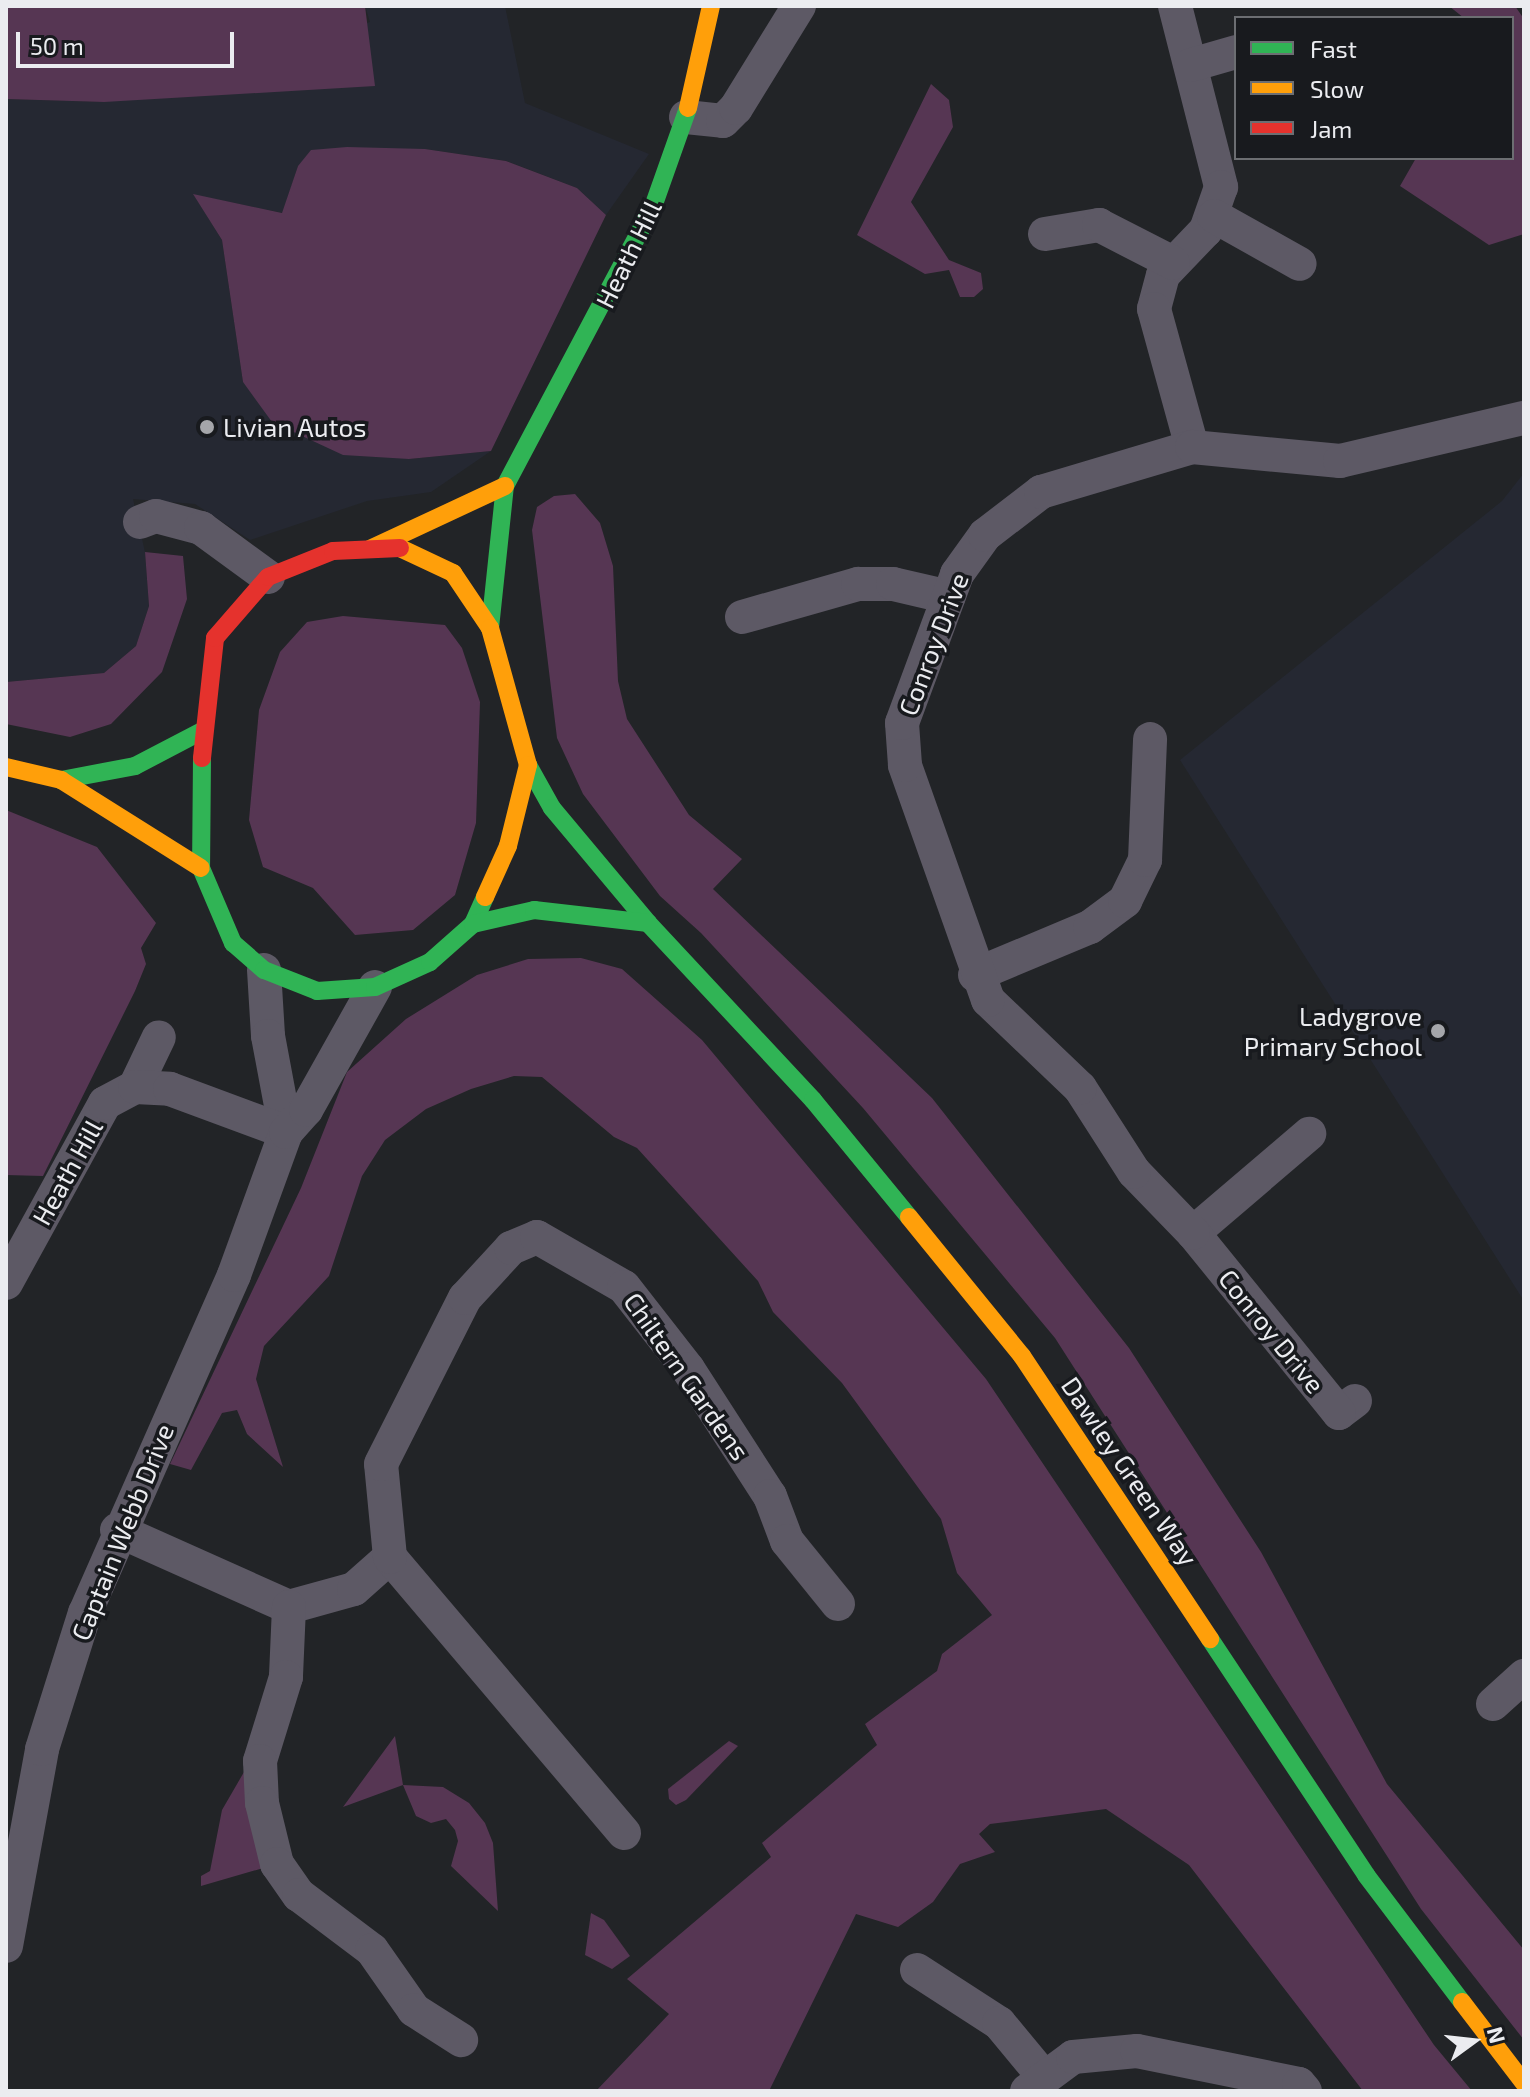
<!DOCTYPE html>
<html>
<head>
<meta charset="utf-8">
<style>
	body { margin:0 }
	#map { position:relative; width:1530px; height:2097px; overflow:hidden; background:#222427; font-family:"Exo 2",sans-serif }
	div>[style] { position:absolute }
	.built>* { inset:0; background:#252832 }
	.green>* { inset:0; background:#563653 }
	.street>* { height:34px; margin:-17px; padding:0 17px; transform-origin:17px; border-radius:17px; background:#5d5965 }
	.fast>* { height:18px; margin:-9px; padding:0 9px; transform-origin:9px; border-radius:9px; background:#30b455 }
	.slow>* { height:18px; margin:-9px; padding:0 9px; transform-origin:9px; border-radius:9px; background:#ff9f0a }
	.jam>* { height:18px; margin:-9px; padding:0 9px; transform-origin:9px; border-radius:9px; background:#e5322d }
	.dots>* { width:22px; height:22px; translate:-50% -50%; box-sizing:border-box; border:4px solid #181a1e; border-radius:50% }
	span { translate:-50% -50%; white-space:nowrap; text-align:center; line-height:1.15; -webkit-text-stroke:7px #181a1e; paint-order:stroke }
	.street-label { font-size:26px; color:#ebecf0 }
	.poi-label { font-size:26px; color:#ebecf0 }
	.left { translate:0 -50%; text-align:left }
	.right { translate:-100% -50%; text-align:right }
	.frame { position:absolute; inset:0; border:8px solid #ebecf0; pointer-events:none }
	.legend { position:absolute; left:1234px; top:16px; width:280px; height:144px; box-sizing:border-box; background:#181a1e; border:2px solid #6c6e72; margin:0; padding:10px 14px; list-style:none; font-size:24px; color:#ebecf0 }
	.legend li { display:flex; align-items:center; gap:16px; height:40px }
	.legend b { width:40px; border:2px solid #6c6e72 }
	.north { position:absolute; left:1434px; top:2001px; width:80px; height:80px; -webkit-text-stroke:6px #181a1e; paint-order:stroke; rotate:75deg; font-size:22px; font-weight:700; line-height:32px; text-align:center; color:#ebecf0 }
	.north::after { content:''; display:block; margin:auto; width:28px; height:36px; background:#ebecf0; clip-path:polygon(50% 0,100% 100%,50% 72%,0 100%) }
	.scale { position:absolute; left:16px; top:32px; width:218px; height:36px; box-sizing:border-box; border:4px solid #ebecf0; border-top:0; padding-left:10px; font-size:24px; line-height:28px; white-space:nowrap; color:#ebecf0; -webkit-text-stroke:6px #181a1e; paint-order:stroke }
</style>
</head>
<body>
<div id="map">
	<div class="built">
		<div style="clip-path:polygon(365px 6px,505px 6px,525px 103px,649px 154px,606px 215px,577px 188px,507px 161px,425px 149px,298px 166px,283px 213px,194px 195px,222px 240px,243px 382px,409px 459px,491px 451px,431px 492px,367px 501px,250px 540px,195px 504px,133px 499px,145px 552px,149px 606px,136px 646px,104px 673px,6px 682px,6px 99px,104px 102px,370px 22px)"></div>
		<div style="clip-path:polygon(1524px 473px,1524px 1301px,1180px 760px,1502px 501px)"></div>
	</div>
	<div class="green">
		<div style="clip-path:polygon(6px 6px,365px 6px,375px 86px,104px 102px,6px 99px)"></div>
		<div style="clip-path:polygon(1449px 6px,1515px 6px,1524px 19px,1524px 234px,1489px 245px,1400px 186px,1416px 158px,1512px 158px,1512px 18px,1464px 18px)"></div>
		<div style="clip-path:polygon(931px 84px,949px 100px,953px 127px,911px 202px,949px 260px,981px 273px,983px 289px,974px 297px,960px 297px,949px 270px,925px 274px,857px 235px)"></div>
		<div style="clip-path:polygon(347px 147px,425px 149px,506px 161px,577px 188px,606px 215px,491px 451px,409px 459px,343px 455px,272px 422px,243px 382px,222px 240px,193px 194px,282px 213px,298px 166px,311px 150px)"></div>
		<div style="clip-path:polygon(575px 494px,600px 523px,613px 566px,618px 681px,627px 719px,689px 815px,742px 859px,713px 889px,932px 1098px,1129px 1348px,1261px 1552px,1387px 1784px,1524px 1950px,1524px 2040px,1421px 1909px,1055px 1338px,863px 1108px,701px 933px,660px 896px,583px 794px,557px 738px,532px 530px,537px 507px,554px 496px)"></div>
		<div style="clip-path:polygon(145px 552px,183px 556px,187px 599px,162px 672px,111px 724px,70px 737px,6px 724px,6px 682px,104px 673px,136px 646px,149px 606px)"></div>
		<div style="clip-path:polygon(343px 616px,445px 625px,462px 648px,480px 702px,476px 823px,455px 895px,413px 930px,355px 935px,313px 888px,263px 867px,249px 820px,259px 710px,280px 652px,307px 622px)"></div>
		<div style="clip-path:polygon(6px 810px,97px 847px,156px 923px,141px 948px,146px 964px,135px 991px,43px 1176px,6px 1175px)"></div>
		<div style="clip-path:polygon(581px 958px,622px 969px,702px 1040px,986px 1379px,1434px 2045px,1472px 2091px,1363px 2091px,1189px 1865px,1106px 1809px,990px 1824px,979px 1834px,995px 1852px,960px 1864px,933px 1902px,898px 1927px,856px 1914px,769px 2091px,596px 2091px,669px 2014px,627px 1979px,771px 1857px,762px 1843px,877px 1745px,865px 1724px,937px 1671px,942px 1654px,992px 1615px,957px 1573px,941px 1519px,842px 1383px,773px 1312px,758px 1281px,637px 1148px,614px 1137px,542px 1077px,514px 1076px,471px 1089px,426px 1109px,385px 1140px,362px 1176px,329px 1276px,264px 1346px,256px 1379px,283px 1467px,247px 1434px,237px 1410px,222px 1413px,191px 1470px,170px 1464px,301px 1188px,347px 1072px,406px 1019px,477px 975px,528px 959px)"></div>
		<div style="clip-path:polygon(395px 1736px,403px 1785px,443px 1787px,469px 1803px,485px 1823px,493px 1843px,498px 1911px,451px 1866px,458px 1841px,455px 1830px,446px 1819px,431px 1823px,416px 1816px,403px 1785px,343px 1807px)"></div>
		<div style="clip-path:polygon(729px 1741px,738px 1746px,686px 1800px,676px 1805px,669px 1799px,668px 1789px)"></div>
		<div style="clip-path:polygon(244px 1772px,277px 1864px,201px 1886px,201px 1876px,210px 1871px,222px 1810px)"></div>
		<div style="clip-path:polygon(591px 1913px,604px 1920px,630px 1956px,612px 1969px,585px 1955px)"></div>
	</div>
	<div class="street">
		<div style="left:1175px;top:6px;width:187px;rotate:75.7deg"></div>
		<div style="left:1221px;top:187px;width:46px;rotate:109.2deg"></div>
		<div style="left:1206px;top:230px;width:62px;rotate:133.7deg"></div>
		<div style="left:1163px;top:275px;width:35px;rotate:105deg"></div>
		<div style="left:1154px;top:309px;width:143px;rotate:74.6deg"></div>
		<div style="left:1191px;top:65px;width:47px;rotate:-16.1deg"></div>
		<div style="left:686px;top:117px;width:37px;rotate:6deg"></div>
		<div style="left:723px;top:121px;width:18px;rotate:-45deg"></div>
		<div style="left:736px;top:108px;width:120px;rotate:-58.3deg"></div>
		<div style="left:1214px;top:216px;width:98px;rotate:29.2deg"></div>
		<div style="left:1045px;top:234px;width:55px;rotate:-9.5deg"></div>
		<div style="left:1099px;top:225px;width:83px;rotate:27.2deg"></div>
		<div style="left:140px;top:522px;width:17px;rotate:-21deg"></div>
		<div style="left:156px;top:516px;width:47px;rotate:14.9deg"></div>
		<div style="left:201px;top:528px;width:83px;rotate:36.2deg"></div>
		<div style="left:742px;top:617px;width:121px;rotate:-15.9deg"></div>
		<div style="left:858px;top:584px;width:35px"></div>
		<div style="left:893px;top:584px;width:57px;rotate:13.1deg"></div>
		<div style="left:264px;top:970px;width:66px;rotate:86.5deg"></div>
		<div style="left:268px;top:1036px;width:98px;rotate:79.4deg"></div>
		<div style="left:975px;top:975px;width:125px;rotate:-22.7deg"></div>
		<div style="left:1090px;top:927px;width:44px;rotate:-36.6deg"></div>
		<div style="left:1125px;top:901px;width:46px;rotate:-64deg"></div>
		<div style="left:1145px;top:860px;width:121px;rotate:-87.6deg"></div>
		<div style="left:135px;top:1087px;width:55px;rotate:-64.4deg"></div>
		<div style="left:1193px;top:1233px;width:153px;rotate:-40.5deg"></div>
		<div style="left:6px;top:1283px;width:205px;rotate:-61.2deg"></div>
		<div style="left:105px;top:1103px;width:34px;rotate:-28deg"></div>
		<div style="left:135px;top:1087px;width:35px;rotate:3deg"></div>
		<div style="left:170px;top:1089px;width:124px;rotate:20.3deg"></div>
		<div style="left:1355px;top:1401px;width:20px;rotate:143deg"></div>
		<div style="left:1339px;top:1413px;width:232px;rotate:-129deg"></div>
		<div style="left:1193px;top:1233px;width:85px;rotate:-134deg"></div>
		<div style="left:1134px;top:1172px;width:100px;rotate:-122.7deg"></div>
		<div style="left:1080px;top:1088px;width:127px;rotate:-136.3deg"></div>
		<div style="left:988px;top:1000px;width:249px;rotate:-109.5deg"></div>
		<div style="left:905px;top:765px;width:42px;rotate:-94.1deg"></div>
		<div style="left:902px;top:723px;width:159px;rotate:-69.7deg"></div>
		<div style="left:957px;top:574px;width:48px;rotate:-54.3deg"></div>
		<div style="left:985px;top:535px;width:71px;rotate:-37.5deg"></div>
		<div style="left:1041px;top:492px;width:158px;rotate:-16.6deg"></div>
		<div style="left:1192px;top:447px;width:149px;rotate:5.4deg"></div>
		<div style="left:1340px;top:461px;width:189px;rotate:-13.2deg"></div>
		<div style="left:117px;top:1530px;width:188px;rotate:24.1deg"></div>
		<div style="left:289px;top:1607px;width:67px;rotate:-15.5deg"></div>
		<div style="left:354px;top:1589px;width:48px;rotate:-41.6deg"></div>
		<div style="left:289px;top:1607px;width:70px;rotate:92.5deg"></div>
		<div style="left:286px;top:1677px;width:88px;rotate:107.2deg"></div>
		<div style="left:260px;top:1761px;width:42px;rotate:87.3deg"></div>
		<div style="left:262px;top:1803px;width:63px;rotate:76.2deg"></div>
		<div style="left:277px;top:1864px;width:38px;rotate:55deg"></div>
		<div style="left:299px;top:1895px;width:91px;rotate:37deg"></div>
		<div style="left:372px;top:1950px;width:73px;rotate:55deg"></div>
		<div style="left:414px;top:2010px;width:56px;rotate:32.6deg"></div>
		<div style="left:1493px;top:1704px;width:42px;rotate:-42.1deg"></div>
		<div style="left:624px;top:1833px;width:362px;rotate:-130.3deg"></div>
		<div style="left:390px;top:1557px;width:93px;rotate:-95.5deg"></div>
		<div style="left:381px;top:1464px;width:186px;rotate:-63.2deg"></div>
		<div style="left:465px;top:1298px;width:68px;rotate:-47.4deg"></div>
		<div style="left:511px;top:1248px;width:28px;rotate:-23deg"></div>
		<div style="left:537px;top:1237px;width:100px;rotate:29.9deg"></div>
		<div style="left:624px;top:1287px;width:104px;rotate:52deg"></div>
		<div style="left:688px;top:1369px;width:151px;rotate:57.2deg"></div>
		<div style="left:770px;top:1496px;width:48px;rotate:69.3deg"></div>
		<div style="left:787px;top:1541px;width:81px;rotate:51deg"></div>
		<div style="left:6px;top:1946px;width:200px;rotate:-79.6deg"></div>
		<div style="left:42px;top:1749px;width:143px;rotate:-72.5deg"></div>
		<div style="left:85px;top:1613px;width:369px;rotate:-66.2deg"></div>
		<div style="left:234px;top:1275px;width:152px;rotate:-70deg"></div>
		<div style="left:286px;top:1132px;width:30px;rotate:-48deg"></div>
		<div style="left:306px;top:1110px;width:141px;rotate:-60.7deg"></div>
		<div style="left:917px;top:1970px;width:98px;rotate:32.9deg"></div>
		<div style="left:999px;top:2023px;width:69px;rotate:50.3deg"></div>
		<div style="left:1027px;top:2091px;width:57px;rotate:-36.5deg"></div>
		<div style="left:1073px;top:2057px;width:64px;rotate:-5.4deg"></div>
		<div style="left:1137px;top:2051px;width:165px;rotate:11.5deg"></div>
		<div style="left:1299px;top:2084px;width:9px;rotate:49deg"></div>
	</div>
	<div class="fast">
		<div style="left:490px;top:628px;width:143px;rotate:-84deg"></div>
		<div style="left:505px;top:486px;width:316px;rotate:-62.1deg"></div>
		<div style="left:653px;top:207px;width:105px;rotate:-70.5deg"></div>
		<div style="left:202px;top:758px;width:110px;rotate:90.5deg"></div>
		<div style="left:201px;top:868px;width:82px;rotate:66.9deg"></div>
		<div style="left:233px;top:943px;width:41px;rotate:41.1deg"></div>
		<div style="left:264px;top:970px;width:57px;rotate:21.6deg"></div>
		<div style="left:317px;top:991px;width:58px;rotate:-3.9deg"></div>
		<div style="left:375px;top:987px;width:60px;rotate:-24.4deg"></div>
		<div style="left:430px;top:962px;width:57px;rotate:-41.5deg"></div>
		<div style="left:473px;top:924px;width:30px;rotate:-66deg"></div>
		<div style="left:528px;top:765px;width:49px;rotate:60.8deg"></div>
		<div style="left:552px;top:808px;width:150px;rotate:50.1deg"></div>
		<div style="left:648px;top:923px;width:242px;rotate:47deg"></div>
		<div style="left:813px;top:1100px;width:151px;rotate:50.6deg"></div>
		<div style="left:61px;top:780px;width:75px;rotate:-10.7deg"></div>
		<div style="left:135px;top:766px;width:78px;rotate:-27.6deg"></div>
		<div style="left:473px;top:924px;width:63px;rotate:-12.9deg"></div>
		<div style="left:534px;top:910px;width:115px;rotate:6.5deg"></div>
		<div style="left:1210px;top:1639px;width:283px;rotate:56.5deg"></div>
		<div style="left:1366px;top:1875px;width:159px;rotate:52.9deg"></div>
	</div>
	<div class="slow">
		<div style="left:688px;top:108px;width:105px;rotate:-77.3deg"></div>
		<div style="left:400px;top:548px;width:59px;rotate:25.3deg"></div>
		<div style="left:453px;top:573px;width:66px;rotate:56.1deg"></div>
		<div style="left:490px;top:628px;width:142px;rotate:74.5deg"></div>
		<div style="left:528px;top:765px;width:83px;rotate:103.9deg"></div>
		<div style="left:508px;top:846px;width:56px;rotate:114.3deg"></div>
		<div style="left:370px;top:549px;width:149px;rotate:-25deg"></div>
		<div style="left:6px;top:767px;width:57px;rotate:13.3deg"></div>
		<div style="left:61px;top:780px;width:165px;rotate:32.2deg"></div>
		<div style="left:909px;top:1217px;width:179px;rotate:50.9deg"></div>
		<div style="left:1022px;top:1356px;width:340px;rotate:56.4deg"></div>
		<div style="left:1462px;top:2002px;width:102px;rotate:52.6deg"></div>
	</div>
	<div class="jam">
		<div style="left:202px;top:758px;width:121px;rotate:-83.8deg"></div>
		<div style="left:215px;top:638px;width:81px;rotate:-49deg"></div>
		<div style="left:268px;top:577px;width:70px;rotate:-21.8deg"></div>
		<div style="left:333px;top:551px;width:67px;rotate:-2.6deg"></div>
	</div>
	<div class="dots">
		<div style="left:207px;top:427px;background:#a5a6aa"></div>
		<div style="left:1438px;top:1031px;background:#a5a6aa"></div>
	</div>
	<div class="street-label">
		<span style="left:628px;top:254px;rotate:-64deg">Heath Hill</span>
		<span style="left:933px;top:644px;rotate:-69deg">Conroy Drive</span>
		<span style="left:67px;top:1172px;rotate:-61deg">Heath Hill</span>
		<span style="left:1272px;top:1331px;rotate:51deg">Conroy Drive</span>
		<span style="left:687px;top:1376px;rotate:55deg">Chiltern Gardens</span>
		<span style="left:1130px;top:1471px;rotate:56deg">Dawley Green Way</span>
		<span style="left:122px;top:1532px;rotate:-68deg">Captain Webb Drive</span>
	</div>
	<div class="poi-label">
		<span class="left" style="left:223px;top:427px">Livian Autos</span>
		<span class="right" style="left:1422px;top:1031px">Ladygrove<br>Primary School</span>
	</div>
	<div class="frame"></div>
	<ul class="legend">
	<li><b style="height:10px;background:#30b455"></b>Fast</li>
	<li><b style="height:10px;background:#ff9f0a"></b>Slow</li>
	<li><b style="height:10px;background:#e5322d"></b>Jam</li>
	</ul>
	<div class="north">N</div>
	<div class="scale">50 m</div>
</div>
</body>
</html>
